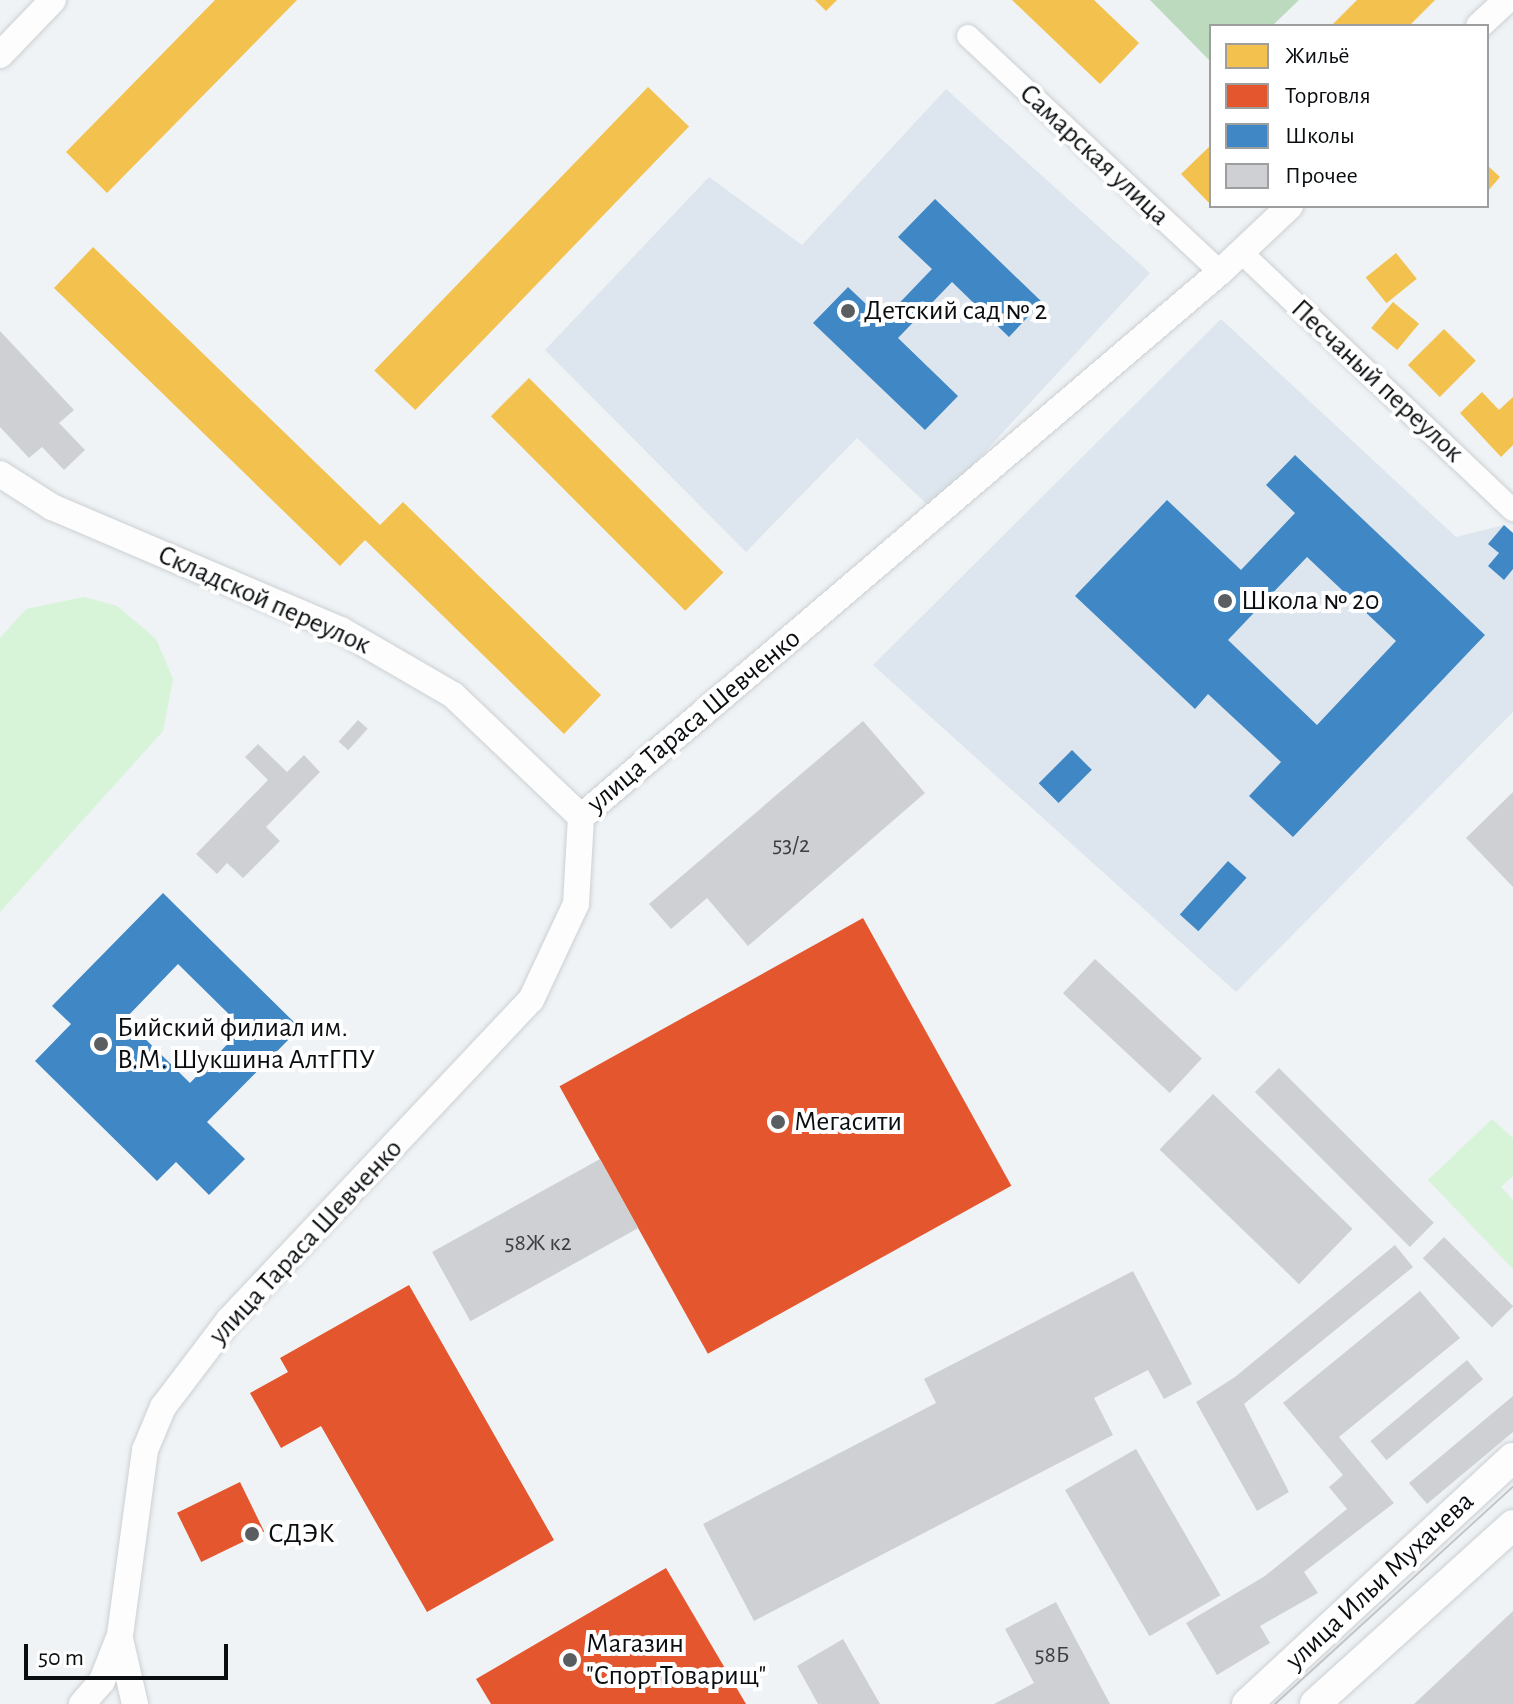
<!DOCTYPE html>
<html>
<head>
<meta charset="utf-8">
<style>
	body { margin:0 }
	#map { position:relative; width:1513px; height:1704px; overflow:hidden; background:#eff3f6; font-family:"Alegreya Sans",sans-serif }
	div>[style] { position:absolute }
	.built>* { inset:0; background:#dde6ee }
	.green>* { inset:0; background:#d7f3d8 }
	.forest>* { inset:0; background:#bcdabd }
	.homes>* { inset:0; background:#f2c14e; transform-origin:0 0 }
	.shops>* { inset:0; background:#e4572e; transform-origin:0 0 }
	.schools>* { inset:0; background:#3f88c5; transform-origin:0 0 }
	.building>* { inset:0; background:#cfd0d3; transform-origin:0 0 }
	.roads { filter:drop-shadow(0 0 2px #ccd0d2) drop-shadow(0 0 2px #ccd0d2) }
	.minor>* { height:22px; margin:-11px; padding:0 11px; transform-origin:11px; border-radius:11px; background:#fdfdfe }
	.tertiary>* { height:26px; margin:-13px; padding:0 13px; transform-origin:13px; border-radius:13px; background:#fdfdfe }
	.secondary>* { height:30px; margin:-15px; padding:0 15px; transform-origin:15px; border-radius:15px; background:#fdfdfe }
	.tram>* { height:2px; margin:-1px; padding:0 1px; transform-origin:1px; border-radius:1px; background:#c2c3c5 }
	.dots>* { width:22px; height:22px; translate:-50% -50%; box-sizing:border-box; border:4px solid #fff; border-radius:50% }
	span { translate:-50% -50%; white-space:nowrap; text-align:center; line-height:1.15; -webkit-text-stroke:8px #fff; paint-order:stroke }
	.number-label { font-size:24px; color:#3c3e41 }
	.number-label span { -webkit-text-stroke-width:0 }
	.street-label { font-size:28px; color:#0b0e10 }
	.poi-label { font-size:28px; color:#0b0e10 }
	.left { translate:0 -50%; text-align:left }
	.legend { position:absolute; left:1209px; top:24px; width:280px; height:184px; box-sizing:border-box; background:#fff; border:2px solid #9d9f9f; margin:0; padding:10px 14px; list-style:none; font-size:24px; color:#0b0e10 }
	.legend li { display:flex; align-items:center; gap:16px; height:40px }
	.legend b { width:40px; border:2px solid #9d9f9f }
	.scale { position:absolute; left:24px; top:1644px; width:204px; height:36px; box-sizing:border-box; border:4px solid #0b0e10; border-top:0; padding-left:10px; font-size:24px; line-height:28px; white-space:nowrap; color:#0b0e10; -webkit-text-stroke:6px #fff; paint-order:stroke }
</style>
</head>
<body>
<div id="map">
	<div class="built">
		<div style="clip-path:polygon(946px 89px,1150px 273px,932px 509px,857px 438px,746px 552px,545px 350px,709px 177px,802px 245px)"></div>
		<div style="clip-path:polygon(1221px 319px,1456px 537px,1504px 525px,1513px 533px,1513px 712px,1236px 992px,873px 665px)"></div>
	</div>
	<div class="green">
		<div style="clip-path:polygon(84px 597px,117px 606px,156px 639px,173px 679px,163px 731px,0 912px,0 638px,26px 609px)"></div>
		<div style="clip-path:polygon(1492px 1119px,1513px 1138px,1513px 1176px,1501px 1187px,1513px 1200px,1513px 1269px,1428px 1180px)"></div>
	</div>
	<div class="forest">
		<div style="clip-path:polygon(1150px 0,1299px 0,1272px 26px,1211px 26px,1211px 62px)"></div>
	</div>
	<div class="homes">
		<div style="clip-path:polygon(215px 0,297px 0,107px 193px,66px 152px)"></div>
		<div style="clip-path:polygon(815px 0,837px 0,826px 11px)"></div>
		<div style="clip-path:polygon(1012px 0,1094px 0,1139px 43px,1100px 84px)"></div>
		<div style="clip-path:polygon(1357px 0,1435px 0,1409px 26px,1331px 26px)"></div>
		<div style="left:648px;top:87px;width:57px;height:394px;rotate:44deg"></div>
		<div style="clip-path:polygon(1211px 145px,1211px 205px,1181px 174px)"></div>
		<div style="clip-path:polygon(1487px 165px,1500px 177px,1487px 192px)"></div>
		<div style="clip-path:polygon(93px 247px,380px 525px,403px 502px,601px 695px,564px 734px,365px 540px,340px 566px,54px 288px)"></div>
		<div style="left:1396px;top:253px;width:33px;height:39px;rotate:51deg"></div>
		<div style="left:1393px;top:302px;width:34px;height:34px;rotate:40deg"></div>
		<div style="left:1444px;top:329px;width:45px;height:51px;rotate:45deg"></div>
		<div style="left:529px;top:378px;width:275px;height:54px;rotate:45deg"></div>
		<div style="clip-path:polygon(1482px 392px,1499px 410px,1513px 397px,1513px 445px,1501px 457px,1460px 413px)"></div>
	</div>
	<div class="shops">
		<div style="left:863px;top:918px;width:306px;height:347px;rotate:61deg"></div>
		<div style="clip-path:polygon(409px 1285px,554px 1540px,427px 1612px,321px 1426px,281px 1448px,250px 1393px,288px 1372px,280px 1358px)"></div>
		<div style="left:240px;top:1482px;width:55px;height:70px;rotate:64deg"></div>
		<div style="clip-path:polygon(666px 1568px,746px 1704px,491px 1704px,476px 1679px)"></div>
	</div>
	<div class="schools">
		<div style="clip-path:polygon(935px 199px,1042px 302px,1009px 337px,952px 282px,898px 338px,958px 396px,925px 430px,813px 323px,848px 287px,883px 320px,932px 269px,898px 237px)"></div>
		<div style="clip-path:polygon(evenodd,1295px 455px,1485px 635px,1293px 837px,1249px 796px,1281px 762px,1208px 694px,1195px 709px,1075px 596px,1167px 500px,1241px 570px,1295px 513px,1266px 485px,1295px 455px,1307px 557px,1396px 641px,1317px 725px,1228px 640px,1307px 557px)"></div>
		<div style="clip-path:polygon(1504px 525px,1513px 533px,1513px 569px,1504px 580px,1488px 566px,1499px 553px,1488px 544px)"></div>
		<div style="left:1072px;top:750px;width:28px;height:47px;rotate:45deg"></div>
		<div style="left:1228px;top:861px;width:25px;height:72px;rotate:42deg"></div>
		<div style="clip-path:polygon(evenodd,163px 893px,300px 1028px,207px 1122px,245px 1159px,209px 1195px,176px 1162px,157px 1181px,35px 1061px,71px 1024px,52px 1006px,163px 893px,178px 964px,243px 1028px,190px 1083px,125px 1019px,178px 964px)"></div>
	</div>
	<div class="building">
		<div style="clip-path:polygon(0 331px,74px 410px,59px 423px,85px 450px,64px 470px,42px 447px,29px 458px,0 427px)"></div>
		<div style="left:358px;top:720px;width:13px;height:29px;rotate:42deg"></div>
		<div style="clip-path:polygon(863px 721px,925px 793px,748px 946px,707px 898px,671px 929px,649px 904px)"></div>
		<div style="clip-path:polygon(258px 744px,287px 772px,304px 755px,320px 772px,266px 827px,280px 841px,243px 878px,227px 863px,217px 874px,196px 854px,268px 780px,245px 757px)"></div>
		<div style="clip-path:polygon(1513px 792px,1513px 887px,1466px 838px)"></div>
		<div style="left:1095px;top:959px;width:146px;height:47px;rotate:43deg"></div>
		<div style="left:1279px;top:1068px;width:219px;height:34px;rotate:45deg"></div>
		<div style="left:1213px;top:1094px;width:194px;height:77px;rotate:44deg"></div>
		<div style="left:600px;top:1159px;width:79px;height:192px;rotate:61deg"></div>
		<div style="left:1444px;top:1237px;width:98px;height:30px;rotate:45deg"></div>
		<div style="clip-path:polygon(1395px 1245px,1413px 1267px,1244px 1404px,1289px 1492px,1257px 1511px,1196px 1402px,1235px 1377px)"></div>
		<div style="clip-path:polygon(1133px 1271px,1192px 1384px,1164px 1399px,1148px 1370px,1094px 1398px,1113px 1435px,754px 1621px,703px 1524px,936px 1403px,924px 1379px)"></div>
		<div style="clip-path:polygon(1420px 1291px,1460px 1338px,1339px 1437px,1394px 1503px,1304px 1572px,1318px 1593px,1260px 1626px,1270px 1643px,1217px 1675px,1186px 1623px,1265px 1576px,1347px 1509px,1329px 1487px,1343px 1475px,1283px 1403px)"></div>
		<div style="left:1467px;top:1360px;width:25px;height:126px;rotate:50deg"></div>
		<div style="clip-path:polygon(1513px 1396px,1513px 1432px,1427px 1504px,1409px 1483px)"></div>
		<div style="left:1136px;top:1449px;width:169px;height:82px;rotate:60deg"></div>
		<div style="clip-path:polygon(1056px 1602px,1110px 1704px,994px 1704px,1034px 1683px,1005px 1629px)"></div>
		<div style="clip-path:polygon(1513px 1611px,1513px 1704px,1414px 1704px)"></div>
		<div style="clip-path:polygon(843px 1639px,880px 1704px,818px 1704px,797px 1666px)"></div>
	</div>
	<div class="roads">
		<div class="minor">
			<div style="left:968px;top:36px;width:345px;rotate:43.1deg"></div>
			<div style="left:1241px;top:252px;width:375px;rotate:43.5deg"></div>
		</div>
		<div class="tertiary">
			<div style="left:1479px;top:26px;width:38px;rotate:-43deg"></div>
			<div style="left:0;top:55px;width:76px;rotate:-46.1deg"></div>
			<div style="left:0;top:474px;width:62px;rotate:32.4deg"></div>
			<div style="left:52px;top:507px;width:314px;rotate:23.1deg"></div>
			<div style="left:341px;top:630px;width:129px;rotate:30.1deg"></div>
			<div style="left:453px;top:695px;width:177px;rotate:43.6deg"></div>
			<div style="left:120px;top:1639px;width:67px;rotate:77deg"></div>
			<div style="left:82px;top:1704px;width:30px;rotate:-49deg"></div>
			<div style="left:102px;top:1681px;width:49px;rotate:-68.6deg"></div>
			<div style="left:120px;top:1635px;width:187px;rotate:-82.3deg"></div>
			<div style="left:145px;top:1450px;width:47px;rotate:-67.3deg"></div>
			<div style="left:163px;top:1407px;width:109px;rotate:-52.8deg"></div>
			<div style="left:229px;top:1320px;width:440px;rotate:-46.7deg"></div>
			<div style="left:531px;top:1000px;width:106px;rotate:-64.9deg"></div>
			<div style="left:576px;top:904px;width:87px;rotate:-86.7deg"></div>
			<div style="left:581px;top:817px;width:840px;rotate:-40.46deg"></div>
			<div style="left:1220px;top:272px;width:96px;rotate:-43.3deg"></div>
		</div>
		<div class="secondary">
			<div style="left:1247px;top:1704px;width:362px;rotate:-42.8deg"></div>
			<div style="left:1315px;top:1704px;width:267px;rotate:-42.1deg"></div>
		</div>
	</div>
	<div class="tram">
		<div style="left:1275px;top:1704px;width:322px;rotate:-42.4deg"></div>
	</div>
	<div class="dots">
		<div style="left:848px;top:311px;background:#5b5e60"></div>
		<div style="left:1225px;top:601px;background:#5b5e60"></div>
		<div style="left:101px;top:1044px;background:#5b5e60"></div>
		<div style="left:778px;top:1122px;background:#5b5e60"></div>
		<div style="left:252px;top:1534px;background:#5b5e60"></div>
		<div style="left:570px;top:1660px;background:#5b5e60"></div>
	</div>
	<div class="number-label">
		<span style="left:791px;top:846px">53/2</span>
		<span style="left:538px;top:1244px">58Ж к2</span>
		<span style="left:1052px;top:1656px">58Б</span>
	</div>
	<div class="street-label">
		<span style="left:1094px;top:155px;rotate:43deg">Самарская улица</span>
		<span style="left:1377px;top:381px;rotate:43deg">Песчаный переулок</span>
		<span style="left:264px;top:600px;rotate:24deg">Складской переулок</span>
		<span style="left:694px;top:721px;rotate:-40deg">улица Тараса Шевченко</span>
		<span style="left:306px;top:1242px;rotate:-47deg">улица Тараса Шевченко</span>
		<span style="left:1380px;top:1581px;rotate:-43deg">улица Ильи Мухачева</span>
	</div>
	<div class="poi-label">
		<span class="left" style="left:864px;top:311px">Детский сад № 2</span>
		<span class="left" style="left:1241px;top:601px">Школа № 20</span>
		<span class="left" style="left:117px;top:1044px">Бийский филиал им.<br>В.М. Шукшина АлтГПУ</span>
		<span class="left" style="left:794px;top:1122px">Мегасити</span>
		<span class="left" style="left:268px;top:1534px">СДЭК</span>
		<span class="left" style="left:586px;top:1660px">Магазин<br>"СпортТоварищ"</span>
	</div>
	<ul class="legend">
	<li><b style="height:22px;background:#f2c14e"></b>Жильё</li>
	<li><b style="height:22px;background:#e4572e"></b>Торговля</li>
	<li><b style="height:22px;background:#3f88c5"></b>Школы</li>
	<li><b style="height:22px;background:#cfd0d3"></b>Прочее</li>
	</ul>
	<div class="scale">50 m</div>
</div>
</body>
</html>
